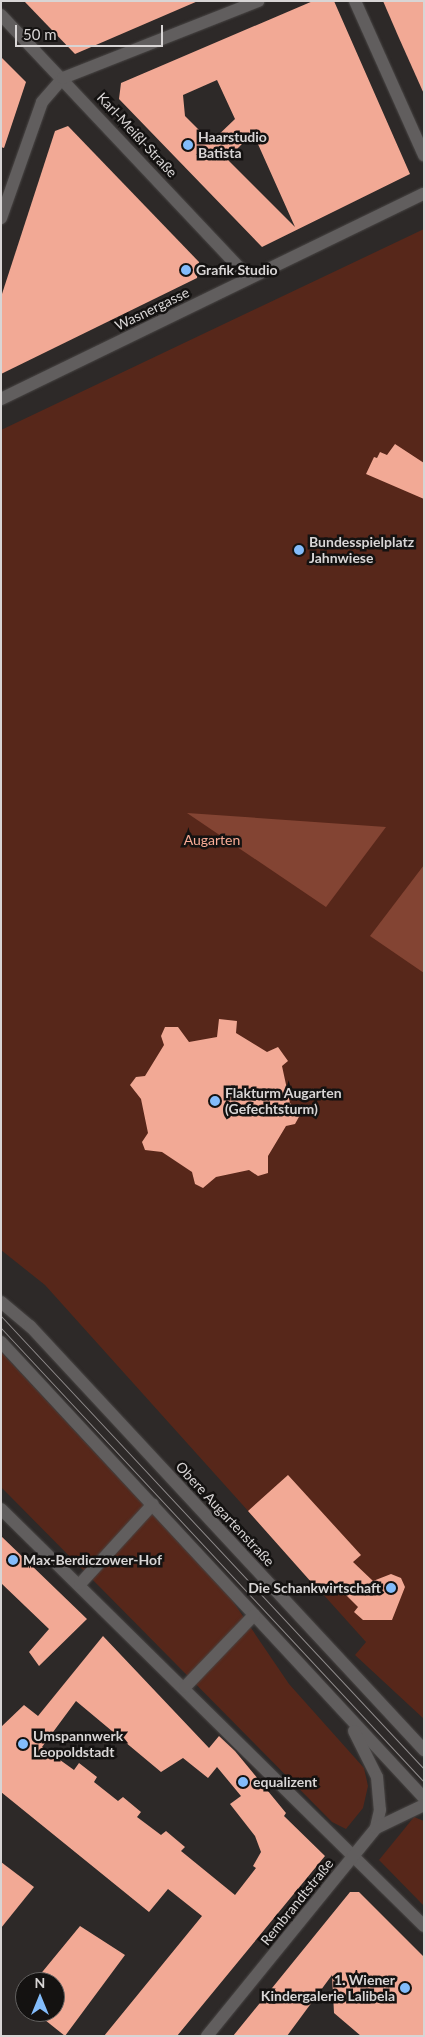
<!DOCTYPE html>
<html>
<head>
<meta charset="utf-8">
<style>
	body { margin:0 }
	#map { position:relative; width:425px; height:2037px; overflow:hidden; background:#2d2928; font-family:Lato,sans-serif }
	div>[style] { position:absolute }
	.green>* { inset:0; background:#57271a }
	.forest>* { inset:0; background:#834433 }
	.building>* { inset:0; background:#f2a995 }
	.roads { filter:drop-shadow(0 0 1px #484544) drop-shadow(0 0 1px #484544) }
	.minor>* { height:12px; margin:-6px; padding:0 6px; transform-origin:6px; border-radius:6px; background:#615e5e }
	.tram>* { height:1px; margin:-0.5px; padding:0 0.5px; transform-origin:0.5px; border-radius:0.5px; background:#908c8c }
	.dots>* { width:14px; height:14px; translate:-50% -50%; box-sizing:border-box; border:2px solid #141211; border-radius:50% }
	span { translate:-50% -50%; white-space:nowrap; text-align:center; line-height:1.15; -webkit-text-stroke:5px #141211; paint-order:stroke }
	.street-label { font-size:14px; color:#d8d5d5 }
	.poi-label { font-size:14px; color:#d8d5d5; font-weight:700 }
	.left { translate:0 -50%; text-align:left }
	.right { translate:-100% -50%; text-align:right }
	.park-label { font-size:14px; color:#faac96 }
	.frame { position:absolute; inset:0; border:2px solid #d8d5d5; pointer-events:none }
	.north { position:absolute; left:15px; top:1972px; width:50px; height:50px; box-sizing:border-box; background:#141211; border:1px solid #62605f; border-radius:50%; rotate:0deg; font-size:14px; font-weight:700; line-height:20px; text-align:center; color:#d8d5d5 }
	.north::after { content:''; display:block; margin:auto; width:18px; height:22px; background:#83bcfb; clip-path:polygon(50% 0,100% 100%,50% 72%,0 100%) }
	.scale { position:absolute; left:15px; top:25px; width:148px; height:22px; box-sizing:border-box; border:2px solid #d8d5d5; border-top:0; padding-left:6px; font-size:15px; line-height:18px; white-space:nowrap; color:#d8d5d5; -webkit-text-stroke:4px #141211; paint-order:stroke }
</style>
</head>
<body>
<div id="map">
	<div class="green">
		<div style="clip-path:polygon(424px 229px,424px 1719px,355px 1655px,366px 1642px,45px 1285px,1px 1250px,1px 430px)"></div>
		<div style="clip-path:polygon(1px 1352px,232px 1600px,289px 1684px,364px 1768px,368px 1786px,363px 1808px,346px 1829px,332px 1822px,1px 1487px)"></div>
		<div style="clip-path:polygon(414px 1817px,424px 1821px,424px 1906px,379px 1860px)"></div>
	</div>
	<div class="forest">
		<div style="clip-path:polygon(187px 813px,386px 827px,326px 907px)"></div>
		<div style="clip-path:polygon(424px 865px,424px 973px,370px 936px)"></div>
	</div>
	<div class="building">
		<div style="clip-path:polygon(24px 1px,198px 1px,75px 54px)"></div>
		<div style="clip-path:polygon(evenodd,313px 1px,334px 1px,410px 174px,262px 247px,119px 99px,121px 83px,313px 1px,217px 80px,235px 119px,211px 142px,185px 116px,183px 95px,217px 80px,313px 1px,253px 133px,295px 227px,227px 159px,253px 133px)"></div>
		<div style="clip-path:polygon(383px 1px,424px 1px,424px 94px,399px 38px)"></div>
		<div style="clip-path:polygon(1px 57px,26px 82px,4px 148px,1px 147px)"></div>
		<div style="clip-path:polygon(68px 126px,199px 262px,197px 278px,1px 374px,1px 297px,55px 131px)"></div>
		<div style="clip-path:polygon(395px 444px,424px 463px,424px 499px,366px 474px,374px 457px,377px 458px,380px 452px,387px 455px)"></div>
		<div style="clip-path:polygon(219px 1019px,237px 1021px,236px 1033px,267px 1052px,278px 1047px,288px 1061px,282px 1066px,290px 1103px,300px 1115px,295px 1124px,286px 1126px,268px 1156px,268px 1173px,258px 1176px,249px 1170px,216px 1177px,203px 1188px,195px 1184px,192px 1172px,162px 1152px,145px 1150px,142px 1142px,148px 1133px,141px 1099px,130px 1085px,136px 1077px,145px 1076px,164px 1045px,161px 1036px,165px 1027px,178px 1027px,189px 1042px,217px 1037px)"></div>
		<div style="clip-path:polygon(288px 1475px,361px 1555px,353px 1562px,373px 1581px,391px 1574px,401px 1578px,405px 1587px,392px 1620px,363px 1620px,354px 1612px,358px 1607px,332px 1581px,320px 1592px,248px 1511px)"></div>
		<div style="clip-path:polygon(1px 1536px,87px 1619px,39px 1666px,29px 1652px,49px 1629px,1px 1583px)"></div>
		<div style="clip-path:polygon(evenodd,103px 1636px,209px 1748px,219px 1736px,235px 1751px,286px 1813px,284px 1816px,325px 1856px,177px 2036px,104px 2036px,202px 1916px,168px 1889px,149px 1912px,1px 1792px,1px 1727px,24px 1705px,38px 1716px,103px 1636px,76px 1701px,161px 1772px,183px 1758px,208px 1778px,217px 1767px,241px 1796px,230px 1804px,255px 1836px,261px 1852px,253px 1866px,256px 1868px,235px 1895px,181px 1851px,185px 1847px,166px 1831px,161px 1835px,137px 1817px,141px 1812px,123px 1797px,118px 1801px,94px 1782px,97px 1777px,79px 1763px,74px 1770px,42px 1747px,76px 1701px)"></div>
		<div style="clip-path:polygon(1px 1862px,34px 1887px,1px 1928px)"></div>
		<div style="clip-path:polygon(350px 1892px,359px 1892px,424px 1957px,424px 2036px,361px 2036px,334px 2013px,332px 1975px,287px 2036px,233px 2036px)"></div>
		<div style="clip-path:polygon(80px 1926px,125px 1955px,65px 2036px,35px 2012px,55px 2012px,55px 1982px,34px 1982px)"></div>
	</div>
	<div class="roads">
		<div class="minor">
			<div style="left:355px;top:1px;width:169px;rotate:65.9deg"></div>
			<div style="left:1px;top:15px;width:361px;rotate:46.7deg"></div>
			<div style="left:1px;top:218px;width:123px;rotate:-70.5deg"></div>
			<div style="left:42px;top:102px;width:32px;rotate:-49deg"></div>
			<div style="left:63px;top:78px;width:210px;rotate:-21.5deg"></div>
			<div style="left:1px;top:399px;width:470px;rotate:-25.9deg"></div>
			<div style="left:1px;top:1302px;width:38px;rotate:40deg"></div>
			<div style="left:30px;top:1326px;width:579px;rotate:47.1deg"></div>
			<div style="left:1px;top:1342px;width:622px;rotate:47.15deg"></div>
			<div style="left:1px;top:1509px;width:594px;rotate:44.59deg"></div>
			<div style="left:80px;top:1584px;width:108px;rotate:-47.6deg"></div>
			<div style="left:185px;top:1687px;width:100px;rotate:-46.2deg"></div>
			<div style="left:354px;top:1731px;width:51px;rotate:63.4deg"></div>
			<div style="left:377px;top:1777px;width:33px;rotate:85deg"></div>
			<div style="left:380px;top:1810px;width:18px;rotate:103deg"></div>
			<div style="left:207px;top:2036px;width:268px;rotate:-50.9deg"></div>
			<div style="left:376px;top:1828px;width:53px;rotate:-25.6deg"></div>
		</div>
	</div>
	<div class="tram">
		<div style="left:1px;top:1316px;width:620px;rotate:46.96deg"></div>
		<div style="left:1px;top:1328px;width:621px;rotate:47.02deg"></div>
	</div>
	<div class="dots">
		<div style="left:188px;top:145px;background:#83bcfb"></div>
		<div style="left:186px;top:270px;background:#83bcfb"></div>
		<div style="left:299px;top:550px;background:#83bcfb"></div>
		<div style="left:215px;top:1101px;background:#83bcfb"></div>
		<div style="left:13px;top:1560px;background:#83bcfb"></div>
		<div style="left:391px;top:1588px;background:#83bcfb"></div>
		<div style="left:23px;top:1744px;background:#83bcfb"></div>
		<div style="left:243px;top:1782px;background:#83bcfb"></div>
		<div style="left:405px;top:1988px;background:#83bcfb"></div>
	</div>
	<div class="street-label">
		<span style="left:137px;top:135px;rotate:47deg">Karl-Meißl-Straße</span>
		<span style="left:152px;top:309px;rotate:-26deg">Wasnergasse</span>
		<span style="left:225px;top:1514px;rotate:47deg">Obere Augartenstraße</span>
		<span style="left:297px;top:1902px;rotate:-51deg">Rembrandtstraße</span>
	</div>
	<div class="poi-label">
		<span class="left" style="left:198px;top:145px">Haarstudio<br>Batista</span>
		<span class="left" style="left:196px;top:270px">Grafik Studio</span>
		<span class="left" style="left:309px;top:550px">Bundesspielplatz<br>Jahnwiese</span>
		<span class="left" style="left:225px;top:1101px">Flakturm Augarten<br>(Gefechtsturm)</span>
		<span class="left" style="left:23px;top:1560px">Max-Berdiczower-Hof</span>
		<span class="right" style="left:381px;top:1588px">Die Schankwirtschaft</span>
		<span class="left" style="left:33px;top:1744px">Umspannwerk<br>Leopoldstadt</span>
		<span class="left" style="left:253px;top:1782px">equalizent</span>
		<span class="right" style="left:395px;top:1988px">1. Wiener<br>Kindergalerie Lalibela</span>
	</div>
	<div class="park-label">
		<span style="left:212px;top:840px">Augarten</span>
	</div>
	<div class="frame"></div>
	<div class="north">N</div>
	<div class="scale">50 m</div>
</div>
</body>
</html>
